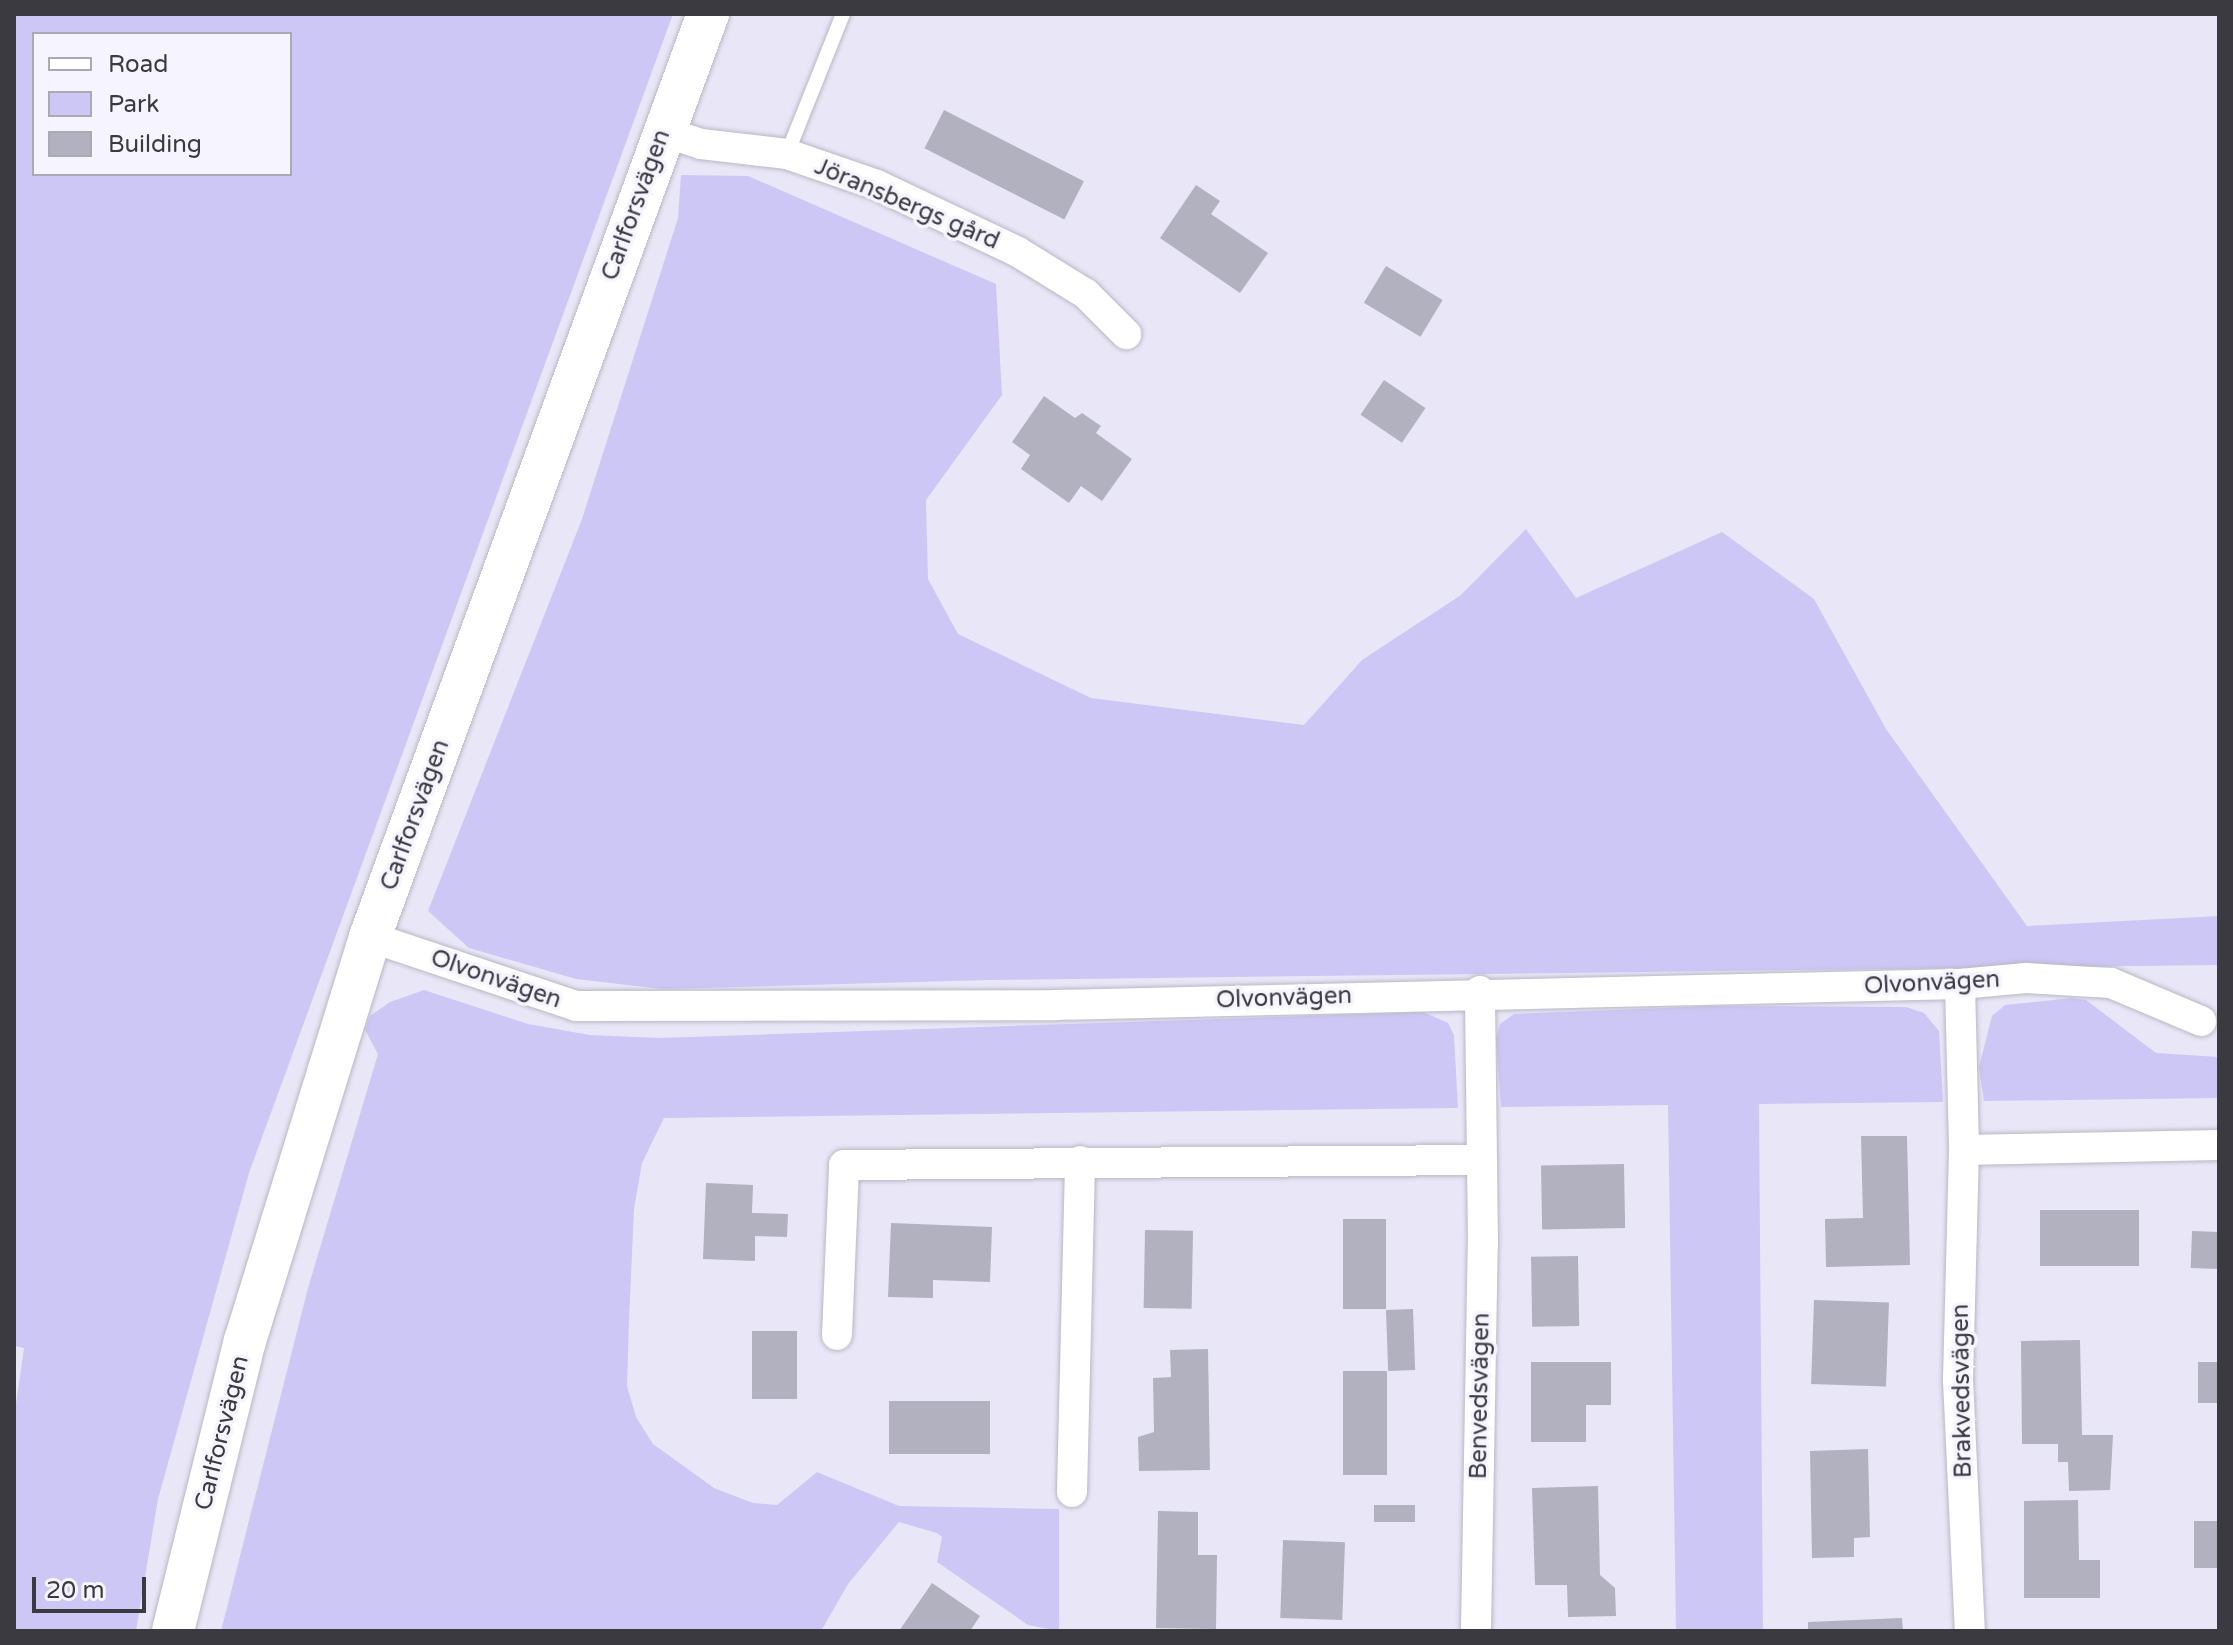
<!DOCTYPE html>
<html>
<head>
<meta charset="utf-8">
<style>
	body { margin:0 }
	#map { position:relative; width:2233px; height:1645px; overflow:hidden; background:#e9e7f7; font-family:"Varela Round",sans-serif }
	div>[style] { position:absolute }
	.green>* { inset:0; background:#cdc7f5 }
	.building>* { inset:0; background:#b2b1bf; transform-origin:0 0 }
	.roads { filter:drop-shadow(0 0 2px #b9b7c6) drop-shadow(0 0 2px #b9b7c6) }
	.lane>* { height:14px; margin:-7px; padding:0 7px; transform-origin:7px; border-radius:7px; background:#fff }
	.street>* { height:30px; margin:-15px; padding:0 15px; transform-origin:15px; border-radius:15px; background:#fff }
	.secondary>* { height:42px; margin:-21px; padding:0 21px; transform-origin:21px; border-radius:21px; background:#fff }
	span { translate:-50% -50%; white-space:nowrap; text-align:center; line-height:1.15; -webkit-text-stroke:7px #f6f5ff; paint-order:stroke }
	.street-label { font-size:24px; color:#3b3a40 }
	.frame { position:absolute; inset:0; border:16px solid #3b3a40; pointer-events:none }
	.legend { position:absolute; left:32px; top:32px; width:260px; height:144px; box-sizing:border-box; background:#f6f5ff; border:2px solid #abaab3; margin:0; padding:10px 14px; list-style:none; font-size:24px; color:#3b3a40 }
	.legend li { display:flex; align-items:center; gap:16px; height:40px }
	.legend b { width:40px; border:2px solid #abaab3 }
	.scale { position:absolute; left:32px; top:1577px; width:114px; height:36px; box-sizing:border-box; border:4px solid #3b3a40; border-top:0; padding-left:10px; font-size:24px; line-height:28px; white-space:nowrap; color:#3b3a40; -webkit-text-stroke:6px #f6f5ff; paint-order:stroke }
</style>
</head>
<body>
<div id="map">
	<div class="green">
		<div style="clip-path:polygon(evenodd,14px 14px,673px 14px,249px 1173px,158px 1499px,136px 1631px,14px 1631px,14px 1417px,24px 1348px,14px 1346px,14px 14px,290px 34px,290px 174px,34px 174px,34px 34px,290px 34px)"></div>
		<div style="clip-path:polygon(681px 175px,748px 176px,996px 284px,1002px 395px,926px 500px,928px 579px,958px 634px,1091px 698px,1304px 725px,1362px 660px,1461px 595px,1526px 529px,1576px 598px,1722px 532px,1814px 599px,1886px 729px,2027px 926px,2219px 916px,2219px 965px,988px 980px,662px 989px,576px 979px,469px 948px,428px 911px,582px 519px,678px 218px)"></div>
		<div style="clip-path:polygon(424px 990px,528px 1024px,590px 1035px,659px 1038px,1423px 1012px,1448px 1023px,1454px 1035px,1458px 1108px,664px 1118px,642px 1163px,634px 1209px,629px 1320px,627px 1386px,636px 1417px,653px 1444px,714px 1488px,753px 1503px,777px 1505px,817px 1472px,899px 1506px,1059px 1509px,1059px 1631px,1028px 1625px,937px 1562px,942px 1537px,937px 1533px,899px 1522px,848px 1584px,821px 1631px,221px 1631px,308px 1288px,378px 1054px,365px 1030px,370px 1016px,390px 1002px)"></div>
		<div style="clip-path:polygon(2072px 998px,2086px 1000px,2156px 1053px,2219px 1057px,2219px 1098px,1984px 1101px,1979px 1067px,1992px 1016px,2005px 1005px)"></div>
		<div style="clip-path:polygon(1713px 1006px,1906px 1007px,1924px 1013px,1939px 1031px,1943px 1102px,1759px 1104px,1763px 1631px,1676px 1631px,1668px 1105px,1501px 1107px,1496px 1039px,1500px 1024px,1514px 1014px)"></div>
	</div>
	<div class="building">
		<div style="left:944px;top:110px;width:157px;height:43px;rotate:27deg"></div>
		<div style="clip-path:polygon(1196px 185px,1220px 201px,1211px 214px,1268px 253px,1240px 293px,1160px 238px)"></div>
		<div style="left:1386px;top:266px;width:66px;height:43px;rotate:31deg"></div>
		<div style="left:1384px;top:380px;width:50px;height:42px;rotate:34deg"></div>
		<div style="clip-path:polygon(1044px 396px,1075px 418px,1082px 413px,1101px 426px,1096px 433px,1132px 459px,1102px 501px,1081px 486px,1069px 503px,1021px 469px,1030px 455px,1012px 442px)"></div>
		<div style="clip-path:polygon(1861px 1136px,1907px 1136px,1910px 1265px,1826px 1267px,1825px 1219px,1863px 1218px)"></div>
		<div style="left:1624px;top:1164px;width:64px;height:83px;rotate:89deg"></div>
		<div style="clip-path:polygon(706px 1183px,753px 1185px,752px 1213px,788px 1214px,787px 1237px,755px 1236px,755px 1261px,703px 1259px)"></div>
		<div style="left:2139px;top:1210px;width:56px;height:99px;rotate:90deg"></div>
		<div style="left:1343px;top:1219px;width:43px;height:90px"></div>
		<div style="clip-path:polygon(891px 1223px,992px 1227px,990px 1282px,933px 1280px,933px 1298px,888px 1297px)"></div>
		<div style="left:1145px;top:1230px;width:48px;height:78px;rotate:1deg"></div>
		<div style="left:2192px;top:1231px;width:27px;height:37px;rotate:2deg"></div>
		<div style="left:1578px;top:1256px;width:70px;height:47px;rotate:89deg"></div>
		<div style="left:1814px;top:1300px;width:75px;height:84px;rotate:2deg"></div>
		<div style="left:1413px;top:1309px;width:61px;height:27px;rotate:88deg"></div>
		<div style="left:752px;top:1331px;width:45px;height:68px"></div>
		<div style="clip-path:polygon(2080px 1340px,2082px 1435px,2113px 1435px,2110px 1490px,2069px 1491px,2068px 1462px,2058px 1462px,2058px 1444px,2022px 1444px,2021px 1341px)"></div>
		<div style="clip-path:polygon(1208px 1349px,1210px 1470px,1139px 1471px,1138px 1437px,1154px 1432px,1153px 1378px,1171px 1377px,1170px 1350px)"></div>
		<div style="clip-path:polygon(1531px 1362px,1611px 1362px,1611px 1405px,1586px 1405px,1586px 1442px,1531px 1442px)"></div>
		<div style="left:2198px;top:1362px;width:21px;height:41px"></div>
		<div style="left:1343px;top:1371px;width:44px;height:104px"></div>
		<div style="left:990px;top:1401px;width:53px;height:101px;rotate:90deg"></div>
		<div style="clip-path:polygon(1868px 1449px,1870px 1537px,1854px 1538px,1854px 1557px,1812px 1558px,1810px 1451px)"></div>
		<div style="clip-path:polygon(1598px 1486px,1600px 1575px,1615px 1588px,1616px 1616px,1568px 1617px,1567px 1585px,1535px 1585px,1532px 1488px)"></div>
		<div style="clip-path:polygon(2078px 1500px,2079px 1560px,2100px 1560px,2100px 1598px,2024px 1598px,2024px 1501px)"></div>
		<div style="left:1415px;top:1505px;width:17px;height:41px;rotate:90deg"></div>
		<div style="clip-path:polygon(1158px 1511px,1198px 1512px,1198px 1555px,1217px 1555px,1216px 1629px,1156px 1628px)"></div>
		<div style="left:2194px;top:1521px;width:25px;height:47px"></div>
		<div style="left:1283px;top:1540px;width:62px;height:78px;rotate:2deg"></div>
		<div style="clip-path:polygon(932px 1583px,980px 1616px,970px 1631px,899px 1631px)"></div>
		<div style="clip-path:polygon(1902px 1618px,1903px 1631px,1808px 1631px,1808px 1622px)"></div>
	</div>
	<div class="roads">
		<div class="lane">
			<div style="left:787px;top:154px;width:151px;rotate:-68.2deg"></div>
		</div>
		<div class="street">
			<div style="left:662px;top:131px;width:41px;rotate:18.4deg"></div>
			<div style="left:701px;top:144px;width:87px;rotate:6.6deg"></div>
			<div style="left:787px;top:154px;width:95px;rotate:19deg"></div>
			<div style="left:877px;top:185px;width:156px;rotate:25.4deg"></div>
			<div style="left:1018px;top:252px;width:80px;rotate:31.7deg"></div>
			<div style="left:1086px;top:294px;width:57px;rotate:45deg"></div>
			<div style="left:370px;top:937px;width:217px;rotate:18.5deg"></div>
			<div style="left:576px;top:1006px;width:479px;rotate:-0.1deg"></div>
			<div style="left:1055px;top:1005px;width:905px;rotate:-1.33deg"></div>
			<div style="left:1960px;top:984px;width:66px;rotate:-5.2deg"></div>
			<div style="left:2026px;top:978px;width:85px;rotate:3.4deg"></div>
			<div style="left:2111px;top:983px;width:98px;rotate:22.9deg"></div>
			<div style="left:1960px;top:984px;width:166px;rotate:88.6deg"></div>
			<div style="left:1964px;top:1150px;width:230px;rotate:91.5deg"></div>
			<div style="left:1958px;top:1380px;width:251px;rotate:87.3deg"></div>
			<div style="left:1964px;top:1150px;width:255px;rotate:-1.1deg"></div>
			<div style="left:837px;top:1335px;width:170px;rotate:-87.6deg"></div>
			<div style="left:844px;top:1165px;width:637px;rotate:-0.45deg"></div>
			<div style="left:1072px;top:1492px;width:331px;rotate:-88.6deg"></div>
			<div style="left:1476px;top:1631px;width:387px;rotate:-89deg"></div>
			<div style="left:1483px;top:1244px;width:253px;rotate:-90.7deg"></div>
		</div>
		<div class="secondary">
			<div style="left:173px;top:1631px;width:299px;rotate:-76.1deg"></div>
			<div style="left:245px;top:1341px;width:423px;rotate:-72.8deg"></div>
			<div style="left:370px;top:937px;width:983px;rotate:-69.89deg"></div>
		</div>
	</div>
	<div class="street-label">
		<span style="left:907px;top:204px;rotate:23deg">Jöransbergs gård</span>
		<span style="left:636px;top:205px;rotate:-70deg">Carlforsvägen</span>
		<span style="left:415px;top:815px;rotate:-70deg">Carlforsvägen</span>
		<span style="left:496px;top:979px;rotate:19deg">Olvonvägen</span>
		<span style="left:1932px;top:983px;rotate:-3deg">Olvonvägen</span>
		<span style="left:1284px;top:998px;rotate:-2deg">Olvonvägen</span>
		<span style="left:1962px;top:1391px;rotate:-91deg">Brakvedsvägen</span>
		<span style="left:1480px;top:1396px;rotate:-89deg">Benvedsvägen</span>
		<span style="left:222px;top:1433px;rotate:-76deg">Carlforsvägen</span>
	</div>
	<div class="frame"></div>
	<ul class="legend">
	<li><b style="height:10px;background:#fff"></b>Road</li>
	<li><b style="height:22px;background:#cdc7f5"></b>Park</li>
	<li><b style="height:22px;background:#b2b1bf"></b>Building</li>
	</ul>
	<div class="scale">20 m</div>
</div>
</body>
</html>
